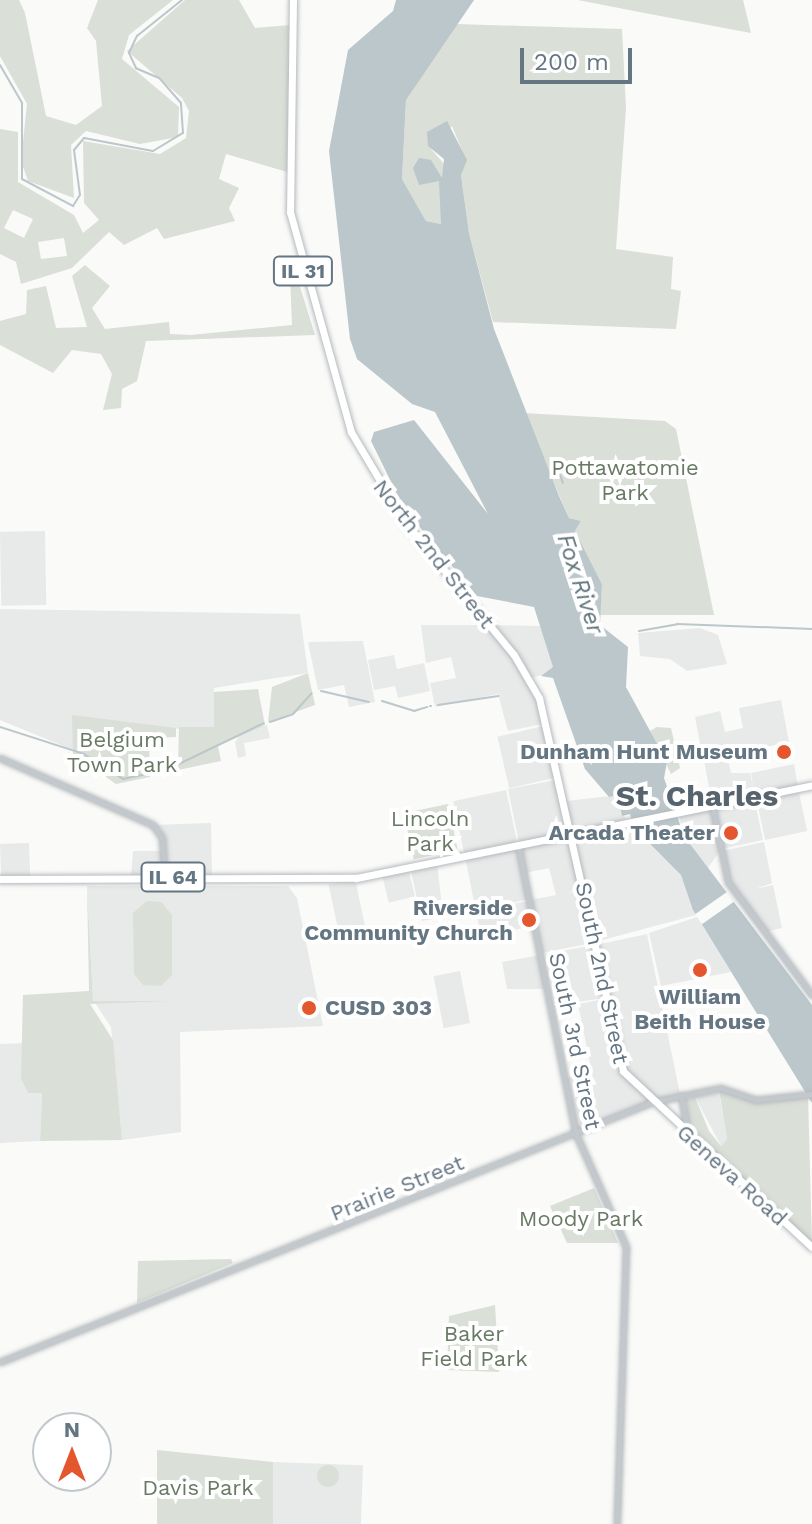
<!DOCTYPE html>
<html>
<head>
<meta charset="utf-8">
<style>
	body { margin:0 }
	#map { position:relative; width:812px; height:1524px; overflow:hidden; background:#fafaf8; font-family:"Work Sans",sans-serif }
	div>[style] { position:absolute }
	.built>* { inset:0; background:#e8e9e9; transform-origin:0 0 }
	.green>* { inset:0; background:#dadfd7; transform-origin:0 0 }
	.round { border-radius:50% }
	.water>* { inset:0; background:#bbc7cb }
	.pier>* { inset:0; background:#fafaf8; transform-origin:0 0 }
	.stream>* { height:2px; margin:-1px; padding:0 1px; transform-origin:1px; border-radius:1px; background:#bbc7cb }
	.roads { filter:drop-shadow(0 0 2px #b5babe) drop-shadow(0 0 2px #b5babe) }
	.tertiary>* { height:5px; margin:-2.5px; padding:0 2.5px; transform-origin:2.5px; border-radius:2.5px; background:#c3c8cc }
	.primary>* { height:7px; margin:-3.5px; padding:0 3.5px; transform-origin:3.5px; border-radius:3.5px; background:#fff }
	.dots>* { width:22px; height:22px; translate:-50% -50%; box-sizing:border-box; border:4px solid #fff; border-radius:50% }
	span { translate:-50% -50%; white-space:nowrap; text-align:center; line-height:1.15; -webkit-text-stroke:8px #fff; paint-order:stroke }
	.shield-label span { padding:2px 6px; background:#fff; border:2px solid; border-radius:6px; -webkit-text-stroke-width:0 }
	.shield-label { font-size:20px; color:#657683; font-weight:700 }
	.park-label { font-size:22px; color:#687a64 }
	.street-label { font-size:22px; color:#657683 }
	.poi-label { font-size:22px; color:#657683; font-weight:700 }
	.right { translate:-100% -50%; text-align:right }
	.left { translate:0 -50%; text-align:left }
	.water-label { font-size:24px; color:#60757c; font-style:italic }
	.district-label { font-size:30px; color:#57646e; font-weight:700 }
	.north { position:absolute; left:32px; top:1412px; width:80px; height:80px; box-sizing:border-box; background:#fff; border:2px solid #c1c8cd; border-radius:50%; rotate:0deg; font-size:22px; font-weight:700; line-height:32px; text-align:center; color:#657683 }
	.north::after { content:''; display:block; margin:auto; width:28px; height:36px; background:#e4572e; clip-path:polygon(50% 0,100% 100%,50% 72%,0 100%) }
	.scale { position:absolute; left:520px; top:48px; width:112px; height:36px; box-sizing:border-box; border:4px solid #657683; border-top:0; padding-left:10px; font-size:24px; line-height:28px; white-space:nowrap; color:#657683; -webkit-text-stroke:6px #fff; paint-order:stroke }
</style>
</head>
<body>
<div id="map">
	<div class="built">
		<div style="left:45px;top:531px;width:74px;height:45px;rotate:89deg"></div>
		<div style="clip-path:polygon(0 609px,300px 614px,308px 673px,214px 688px,214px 727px,149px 730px,73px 715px,73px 750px,0 720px)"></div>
		<div style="clip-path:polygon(421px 625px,487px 625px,525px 674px,548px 723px,508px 731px,498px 694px,435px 707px,430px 683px,456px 678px,451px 657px,426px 663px)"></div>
		<div style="clip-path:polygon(490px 625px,540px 626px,558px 671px,530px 678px)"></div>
		<div style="clip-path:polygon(700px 628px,718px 635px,727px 664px,687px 671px,670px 659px,640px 656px,638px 633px)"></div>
		<div style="clip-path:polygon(363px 641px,375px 702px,349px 707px,344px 685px,318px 690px,308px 642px)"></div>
		<div style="clip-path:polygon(394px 655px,397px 669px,424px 663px,430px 691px,398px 698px,395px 686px,374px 690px,368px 660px)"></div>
		<div style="clip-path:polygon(781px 700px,789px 742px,727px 755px,731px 773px,750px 773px,753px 787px,751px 773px,794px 764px,798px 787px,712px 804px,704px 760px,725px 755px,703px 759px,695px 717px,720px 711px,725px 732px,743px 728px,739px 708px)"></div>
		<div style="clip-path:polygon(267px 725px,270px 738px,244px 743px,246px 756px,238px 758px,235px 742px,244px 730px)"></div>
		<div style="left:548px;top:725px;width:53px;height:52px;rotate:77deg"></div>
		<div style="clip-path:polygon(561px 779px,567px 801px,618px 795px,626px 821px,519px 843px,508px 789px)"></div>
		<div style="left:798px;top:788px;width:44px;height:43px;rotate:78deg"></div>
		<div style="left:506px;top:790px;width:54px;height:54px;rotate:78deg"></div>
		<div style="clip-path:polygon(754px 797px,763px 840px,721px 849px,708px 868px,684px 836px,678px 812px)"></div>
		<div style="clip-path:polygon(211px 823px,212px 877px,166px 877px,163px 838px,154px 825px)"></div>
		<div style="clip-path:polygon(628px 823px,681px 875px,696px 915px,595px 942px,573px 834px)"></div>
		<div style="clip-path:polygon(571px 835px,583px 889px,561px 894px,583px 890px,593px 943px,541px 953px,530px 900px,556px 895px,549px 868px,525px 873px,519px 845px)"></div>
		<div style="clip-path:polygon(764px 842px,772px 883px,755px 889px,773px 885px,782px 928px,765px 932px,729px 882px,722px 851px)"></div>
		<div style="left:29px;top:843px;width:35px;height:29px;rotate:88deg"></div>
		<div style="clip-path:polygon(517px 845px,528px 899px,496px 907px,529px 901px,534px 926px,481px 936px,465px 857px)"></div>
		<div style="clip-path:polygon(133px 851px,162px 851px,164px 876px,131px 877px)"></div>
		<div style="clip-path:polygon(437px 862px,443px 917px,422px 921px,410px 867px)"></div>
		<div style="left:408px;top:868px;width:29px;height:27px;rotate:76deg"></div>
		<div style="left:355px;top:879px;width:55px;height:27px;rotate:78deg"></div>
		<div style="clip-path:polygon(87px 886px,288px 886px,297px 898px,323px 1026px,180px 1032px,181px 1132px,122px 1140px,111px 1027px,95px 1003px,117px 1002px,93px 1002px)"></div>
		<div style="clip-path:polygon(697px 917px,731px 972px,661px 986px,649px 933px)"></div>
		<div style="clip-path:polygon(647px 934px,680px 1094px,652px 1101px,626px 1074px,596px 945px)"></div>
		<div style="clip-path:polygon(593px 945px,605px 998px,577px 1002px,557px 952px)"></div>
		<div style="clip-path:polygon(540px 955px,546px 989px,507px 989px,502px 962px)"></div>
		<div style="left:460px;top:971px;width:53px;height:27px;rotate:79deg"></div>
		<div style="clip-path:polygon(604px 999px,619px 1065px,650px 1102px,577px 1132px,565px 1078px,592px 1073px,578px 1004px)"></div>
		<div style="clip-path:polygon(25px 1043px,21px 1078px,42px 1092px,40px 1141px,0 1143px,0 1044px)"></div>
		<div style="clip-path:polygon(719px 1093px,727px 1139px,721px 1146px,695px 1097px)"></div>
		<div style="left:273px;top:1462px;width:90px;height:62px;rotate:2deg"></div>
	</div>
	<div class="green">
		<div style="clip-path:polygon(0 0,19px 0,25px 13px,46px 116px,76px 125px,102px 106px,96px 41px,87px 28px,98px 0,173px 0,129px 35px,122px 59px,179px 107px,178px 137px,140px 144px,86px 131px,71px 145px,74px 198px,28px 181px,21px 161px,27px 104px,0 56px)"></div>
		<div style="clip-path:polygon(evenodd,185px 0,239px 0,255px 28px,290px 25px,287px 172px,226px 154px,219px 179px,239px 188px,229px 208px,235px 221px,164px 239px,157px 228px,124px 245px,109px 232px,72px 268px,21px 284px,16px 262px,0 254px,0 129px,18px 132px,18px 182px,74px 215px,83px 233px,99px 220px,84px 203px,83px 141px,160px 154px,186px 138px,189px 111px,182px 98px,127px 51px,185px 0,13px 210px,33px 219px,24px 238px,4px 228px,13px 210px,185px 0,64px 238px,67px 256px,41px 259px,38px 242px,64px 238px)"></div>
		<div style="clip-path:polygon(578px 0,743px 0,751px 33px,634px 11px)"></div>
		<div style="clip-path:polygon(456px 24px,622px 29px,626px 108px,616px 249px,673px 257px,671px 289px,681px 291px,676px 329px,493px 322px,469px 233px,461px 175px,466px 160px,452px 126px,431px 149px,445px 165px,441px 224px,426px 221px,402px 179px,406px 100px)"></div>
		<div style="clip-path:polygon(85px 265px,110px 286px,92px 308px,105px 329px,169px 322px,170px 334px,191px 335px,292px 325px,290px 275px,296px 274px,315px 335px,146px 341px,137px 381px,122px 389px,121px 408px,103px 410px,112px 374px,101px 354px,72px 350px,53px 373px,0 345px,0 321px,26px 314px,27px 290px,46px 286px,56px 328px,87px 327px,72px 276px)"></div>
		<div style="clip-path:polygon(524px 413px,665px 421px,676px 429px,714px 615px,600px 615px,602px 584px,575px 531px,581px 521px,569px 518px)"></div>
		<div style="clip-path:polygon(308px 673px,315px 705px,268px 722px,272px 687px)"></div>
		<div style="clip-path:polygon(258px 689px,265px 725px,218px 746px,221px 761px,178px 770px,179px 727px,214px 727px,214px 692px)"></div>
		<div style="clip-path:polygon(72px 715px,176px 728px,176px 737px,149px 738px,150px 777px,116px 784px,73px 754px)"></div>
		<div style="clip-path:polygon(657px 727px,671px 728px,680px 768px,671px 774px,650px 731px)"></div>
		<div style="left:448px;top:804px;width:47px;height:45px;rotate:78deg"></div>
		<div style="clip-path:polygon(87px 886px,93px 1001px,171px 1001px,90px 1004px,113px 1040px,122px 1140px,40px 1141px,42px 1093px,28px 1093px,21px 1078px,23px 995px,89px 991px)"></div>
		<div style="clip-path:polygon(147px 901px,161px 902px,172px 915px,172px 975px,161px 986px,143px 985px,134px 974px,133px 913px)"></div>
		<div style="clip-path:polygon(719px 1090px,746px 1099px,808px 1095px,812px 1244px,690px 1129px,686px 1100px,695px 1097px,709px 1131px,721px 1146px,727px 1139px)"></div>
		<div style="clip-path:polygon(594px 1188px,618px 1243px,567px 1243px,550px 1206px)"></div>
		<div style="clip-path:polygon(138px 1261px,231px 1259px,233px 1263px,137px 1303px)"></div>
		<div style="clip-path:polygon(495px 1305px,499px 1372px,447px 1370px,449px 1316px)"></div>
		<div style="clip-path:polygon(157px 1450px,273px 1462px,273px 1524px,157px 1524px)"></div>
		<div class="round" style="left:317px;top:1465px;width:22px;height:22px"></div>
	</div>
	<div class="water">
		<div style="clip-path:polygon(396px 0,474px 0,406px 100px,402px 179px,426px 221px,441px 224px,439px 181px,419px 185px,413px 168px,419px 158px,431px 160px,442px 178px,444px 159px,428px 146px,427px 132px,447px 121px,467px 160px,461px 175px,469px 233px,494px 329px,559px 496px,569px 518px,581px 521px,575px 531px,602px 584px,600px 625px,628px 647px,626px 687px,667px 762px,664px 778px,684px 836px,812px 1005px,812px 1103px,693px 910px,681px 875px,634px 828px,630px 814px,622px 816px,618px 795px,609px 797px,585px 769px,553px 678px,541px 676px,553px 667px,534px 607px,477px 596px,404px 508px,371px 441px,374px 432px,414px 420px,488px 514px,435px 412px,412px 404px,357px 359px,350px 339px,329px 151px,348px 50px,393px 11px)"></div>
	</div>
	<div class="pier">
		<div style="left:727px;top:892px;width:12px;height:39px;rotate:55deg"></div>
	</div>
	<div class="stream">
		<div style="left:0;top:65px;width:44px;rotate:59.9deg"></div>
		<div style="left:22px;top:103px;width:76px;rotate:90deg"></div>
		<div style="left:22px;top:179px;width:58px;rotate:27.9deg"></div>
		<div style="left:73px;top:206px;width:13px;rotate:-58deg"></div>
		<div style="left:80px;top:195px;width:45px;rotate:-97.6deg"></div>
		<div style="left:74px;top:150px;width:16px;rotate:-50deg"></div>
		<div style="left:84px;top:138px;width:70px;rotate:10.7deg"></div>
		<div style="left:153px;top:151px;width:35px;rotate:-31deg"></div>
		<div style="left:183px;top:133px;width:30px;rotate:-94deg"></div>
		<div style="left:181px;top:103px;width:33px;rotate:-131deg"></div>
		<div style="left:159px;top:78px;width:25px;rotate:-157deg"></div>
		<div style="left:136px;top:68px;width:17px;rotate:-115deg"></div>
		<div style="left:129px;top:53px;width:19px;rotate:-65deg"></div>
		<div style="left:137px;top:36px;width:58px;rotate:-38.7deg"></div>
		<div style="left:556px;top:463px;width:21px;rotate:71deg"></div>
		<div style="left:639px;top:631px;width:39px;rotate:-10deg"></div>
		<div style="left:677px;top:624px;width:135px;rotate:2.1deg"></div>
		<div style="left:321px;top:691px;width:49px;rotate:12.9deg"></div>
		<div style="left:382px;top:701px;width:34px;rotate:17deg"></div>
		<div style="left:414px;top:711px;width:14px;rotate:-17deg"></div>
		<div style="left:438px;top:705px;width:61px;rotate:-8.5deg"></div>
		<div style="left:430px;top:706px;width:1px"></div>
		<div style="left:270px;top:722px;width:24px;rotate:-19deg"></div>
		<div style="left:293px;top:714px;width:28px;rotate:-48deg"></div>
		<div style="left:0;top:727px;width:88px;rotate:17.8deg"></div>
		<div style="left:84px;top:754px;width:46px;rotate:32.7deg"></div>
		<div style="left:123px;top:779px;width:52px;rotate:-12.2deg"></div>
		<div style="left:179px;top:764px;width:94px;rotate:-25.8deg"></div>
	</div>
	<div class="roads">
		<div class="tertiary">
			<div style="left:0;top:758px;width:167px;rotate:23.6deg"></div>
			<div style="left:153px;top:825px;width:16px;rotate:55deg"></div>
			<div style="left:162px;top:838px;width:39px;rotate:86deg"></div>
			<div style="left:712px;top:805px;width:79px;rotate:78.3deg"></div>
			<div style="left:728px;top:882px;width:141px;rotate:53.4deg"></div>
			<div style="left:518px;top:845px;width:295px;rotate:78.7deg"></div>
			<div style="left:576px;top:1134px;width:124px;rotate:66.1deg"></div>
			<div style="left:626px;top:1247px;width:277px;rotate:91.9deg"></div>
			<div style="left:681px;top:1095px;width:36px;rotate:80deg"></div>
			<div style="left:0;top:1362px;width:702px;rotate:-21.74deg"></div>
			<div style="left:652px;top:1102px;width:70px;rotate:-11.5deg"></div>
			<div style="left:721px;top:1088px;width:36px;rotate:19deg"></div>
			<div style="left:755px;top:1100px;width:57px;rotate:-6deg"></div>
		</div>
		<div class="primary">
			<div style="left:293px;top:0;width:212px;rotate:90.8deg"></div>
			<div style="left:290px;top:212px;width:228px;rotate:74.5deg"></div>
			<div style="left:351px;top:432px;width:104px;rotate:59.2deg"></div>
			<div style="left:404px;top:521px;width:173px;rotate:50.6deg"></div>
			<div style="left:514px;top:655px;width:50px;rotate:59.8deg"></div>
			<div style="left:539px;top:698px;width:382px;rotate:77.3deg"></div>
			<div style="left:623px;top:1071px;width:258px;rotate:43deg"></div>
			<div style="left:0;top:879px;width:356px;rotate:-0.2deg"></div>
			<div style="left:356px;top:878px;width:465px;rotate:-11.5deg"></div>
		</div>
	</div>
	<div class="dots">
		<div style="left:784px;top:752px;background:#e4572e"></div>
		<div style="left:731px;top:833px;background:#e4572e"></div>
		<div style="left:529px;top:920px;background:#e4572e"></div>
		<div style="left:700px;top:970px;background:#e4572e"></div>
		<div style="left:309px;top:1008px;background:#e4572e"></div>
	</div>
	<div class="shield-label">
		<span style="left:303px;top:271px">IL 31</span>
		<span style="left:173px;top:877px">IL 64</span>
	</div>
	<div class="park-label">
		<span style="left:625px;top:480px">Pottawatomie<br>Park</span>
		<span style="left:122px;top:752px">Belgium<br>Town Park</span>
		<span style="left:430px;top:831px">Lincoln<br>Park</span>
		<span style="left:581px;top:1219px">Moody Park</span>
		<span style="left:474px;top:1346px">Baker<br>Field Park</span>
		<span style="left:198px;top:1488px">Davis Park</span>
	</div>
	<div class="street-label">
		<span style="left:434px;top:554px;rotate:52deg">North 2nd Street</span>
		<span style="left:602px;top:973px;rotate:78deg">South 2nd Street</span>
		<span style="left:575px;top:1041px;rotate:78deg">South 3rd Street</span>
		<span style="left:732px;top:1175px;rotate:42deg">Geneva Road</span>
		<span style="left:397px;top:1188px;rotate:-22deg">Prairie Street</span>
	</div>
	<div class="poi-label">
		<span class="right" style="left:768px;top:752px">Dunham Hunt Museum</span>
		<span class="right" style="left:715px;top:833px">Arcada Theater</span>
		<span class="right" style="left:513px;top:920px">Riverside<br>Community Church</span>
		<span style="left:700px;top:1009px">William<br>Beith House</span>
		<span class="left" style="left:325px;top:1008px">CUSD 303</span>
	</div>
	<div class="water-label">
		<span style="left:580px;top:584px;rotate:72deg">Fox River</span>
	</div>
	<div class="district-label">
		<span style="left:697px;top:796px">St. Charles</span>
	</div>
	<div class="north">N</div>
	<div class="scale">200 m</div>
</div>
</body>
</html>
